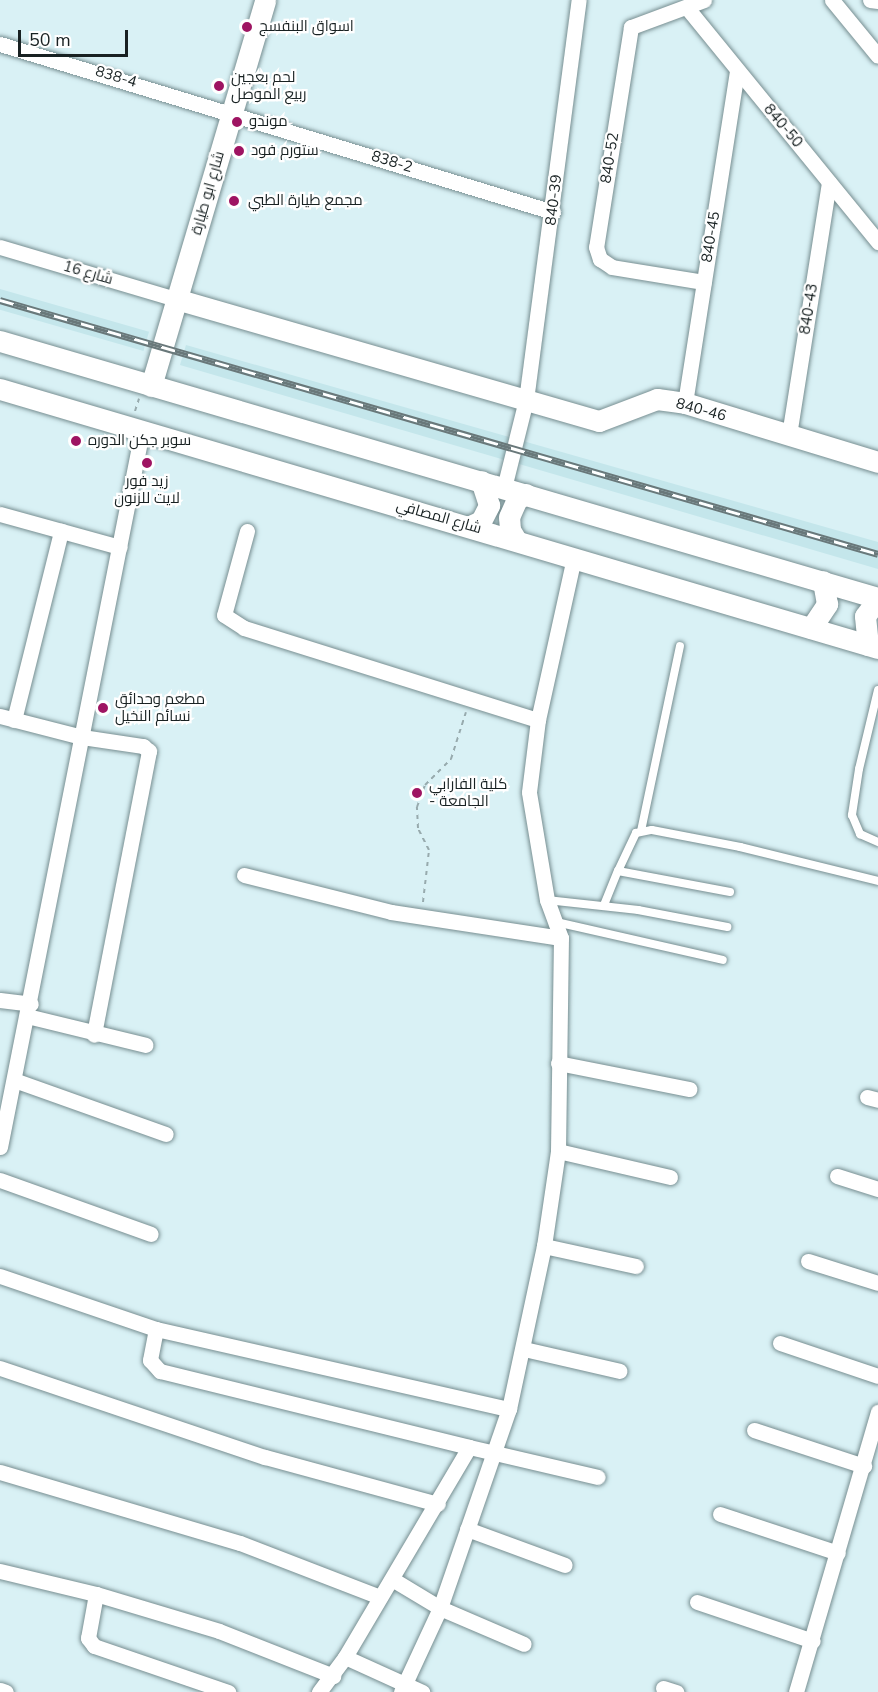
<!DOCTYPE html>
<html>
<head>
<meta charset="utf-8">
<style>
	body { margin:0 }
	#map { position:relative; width:878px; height:1692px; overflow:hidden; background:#d9f1f5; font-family:"Nunito Sans",Cairo,sans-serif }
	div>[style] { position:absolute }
	.built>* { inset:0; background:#c4e6eb; transform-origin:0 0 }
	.path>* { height:2px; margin-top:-1px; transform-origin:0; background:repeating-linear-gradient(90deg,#97aaad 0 4.5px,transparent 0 9px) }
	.roads { filter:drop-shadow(0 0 2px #778e91) drop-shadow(0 0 2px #778e91) }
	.lane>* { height:8px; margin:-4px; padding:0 4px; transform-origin:4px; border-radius:4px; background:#fff }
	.street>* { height:15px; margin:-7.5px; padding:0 7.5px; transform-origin:7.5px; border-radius:7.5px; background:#fff }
	.secondary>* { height:21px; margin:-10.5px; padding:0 10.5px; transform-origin:10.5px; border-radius:10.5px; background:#fff }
	.rail>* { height:7px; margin-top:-3.5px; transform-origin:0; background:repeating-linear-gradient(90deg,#fff 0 14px,#69787a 0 28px); box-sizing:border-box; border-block:2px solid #69787a }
	.dots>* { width:16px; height:16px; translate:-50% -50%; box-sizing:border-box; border:3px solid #fff; border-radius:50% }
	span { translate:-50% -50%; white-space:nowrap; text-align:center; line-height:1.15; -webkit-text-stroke:4.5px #fff; paint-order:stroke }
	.poi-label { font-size:15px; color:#182122 }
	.left { translate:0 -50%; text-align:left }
	.street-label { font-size:15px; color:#182122 }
	.scale { position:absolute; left:18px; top:30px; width:110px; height:27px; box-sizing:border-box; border:3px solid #182122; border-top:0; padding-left:8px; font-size:18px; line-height:21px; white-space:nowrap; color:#182122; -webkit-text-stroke:4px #fff; paint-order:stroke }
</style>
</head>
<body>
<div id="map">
	<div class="built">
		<div style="left:0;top:289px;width:155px;height:20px;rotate:16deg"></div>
		<div style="clip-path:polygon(186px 345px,878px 542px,878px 569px,180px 365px)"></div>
	</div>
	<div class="path">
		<div style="left:135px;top:411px;width:13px;rotate:-72deg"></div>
		<div style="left:423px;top:902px;width:52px;rotate:-83.4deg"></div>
		<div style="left:429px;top:850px;width:25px;rotate:-117deg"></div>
		<div style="left:418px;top:828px;width:21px;rotate:-93deg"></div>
		<div style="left:417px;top:807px;width:23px;rotate:-70deg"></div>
		<div style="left:425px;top:785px;width:37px;rotate:-45deg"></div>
		<div style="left:451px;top:759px;width:49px;rotate:-72.3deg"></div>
	</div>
	<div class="roads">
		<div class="lane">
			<div style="left:878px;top:690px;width:81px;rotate:103.5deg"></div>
			<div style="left:859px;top:769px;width:47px;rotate:98.7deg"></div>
			<div style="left:852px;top:815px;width:21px;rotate:67deg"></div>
			<div style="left:860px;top:834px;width:20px;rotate:24deg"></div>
			<div style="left:641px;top:831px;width:189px;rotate:-78.1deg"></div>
			<div style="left:618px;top:871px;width:42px;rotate:-64.7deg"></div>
			<div style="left:636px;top:833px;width:16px;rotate:-11deg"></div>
			<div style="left:652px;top:830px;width:90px;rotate:10.9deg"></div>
			<div style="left:740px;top:847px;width:142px;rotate:13.8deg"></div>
			<div style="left:547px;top:900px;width:92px;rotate:6.3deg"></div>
			<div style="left:638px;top:910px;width:91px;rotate:10.8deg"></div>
			<div style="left:604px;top:905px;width:37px;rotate:-68deg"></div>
			<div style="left:618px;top:871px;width:114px;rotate:10.6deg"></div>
			<div style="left:556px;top:922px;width:171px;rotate:12.8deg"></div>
		</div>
		<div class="street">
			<div style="left:704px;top:0;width:78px;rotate:159.7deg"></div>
			<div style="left:631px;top:27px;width:223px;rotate:99deg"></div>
			<div style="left:596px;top:247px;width:13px;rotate:72deg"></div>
			<div style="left:600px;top:259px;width:14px;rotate:34deg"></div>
			<div style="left:612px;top:267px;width:93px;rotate:9.3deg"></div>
			<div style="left:832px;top:0;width:72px;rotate:50.6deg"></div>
			<div style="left:870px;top:0;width:8px;rotate:7deg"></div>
			<div style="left:688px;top:9px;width:301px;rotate:50.8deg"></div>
			<div style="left:0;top:44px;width:578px;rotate:16.9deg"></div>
			<div style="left:0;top:247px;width:184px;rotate:16.5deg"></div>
			<div style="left:685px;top:403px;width:336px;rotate:-81.1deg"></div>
			<div style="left:789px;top:435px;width:256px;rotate:-81deg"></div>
			<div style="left:504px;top:488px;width:91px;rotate:-76deg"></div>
			<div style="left:526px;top:400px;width:403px;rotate:-82.5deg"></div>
			<div style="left:0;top:514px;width:124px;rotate:15.4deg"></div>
			<div style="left:247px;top:531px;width:87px;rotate:105.3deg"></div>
			<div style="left:224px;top:615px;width:24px;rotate:33deg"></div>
			<div style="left:244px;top:628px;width:308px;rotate:17.4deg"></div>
			<div style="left:0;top:716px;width:85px;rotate:14.4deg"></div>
			<div style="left:82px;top:737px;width:62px;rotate:8.4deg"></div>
			<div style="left:143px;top:746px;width:8px;rotate:40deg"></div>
			<div style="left:149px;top:751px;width:289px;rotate:101deg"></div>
			<div style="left:14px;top:720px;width:195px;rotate:-76deg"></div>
			<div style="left:244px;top:875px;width:152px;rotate:14.1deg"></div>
			<div style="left:391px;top:912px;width:172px;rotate:8.7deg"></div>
			<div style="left:0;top:1000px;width:31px;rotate:7deg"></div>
			<div style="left:27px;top:1016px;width:122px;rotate:13.7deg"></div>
			<div style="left:558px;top:1063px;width:134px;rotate:11.2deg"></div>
			<div style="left:14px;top:1080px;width:161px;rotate:19.6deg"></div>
			<div style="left:867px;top:1097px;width:11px;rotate:15deg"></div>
			<div style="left:0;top:1147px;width:730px;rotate:-78.78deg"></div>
			<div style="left:558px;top:1151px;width:115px;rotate:13.1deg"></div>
			<div style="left:837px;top:1176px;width:43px;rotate:17.6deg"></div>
			<div style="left:0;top:1180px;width:160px;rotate:19.7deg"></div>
			<div style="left:544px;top:1246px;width:94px;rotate:12.3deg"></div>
			<div style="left:808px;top:1261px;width:73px;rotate:17.4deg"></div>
			<div style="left:0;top:1276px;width:165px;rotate:18.8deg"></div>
			<div style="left:156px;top:1329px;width:362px;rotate:12.8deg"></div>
			<div style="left:156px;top:1329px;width:32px;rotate:101deg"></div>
			<div style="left:150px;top:1360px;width:15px;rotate:48deg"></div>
			<div style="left:160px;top:1371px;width:318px;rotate:13.8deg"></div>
			<div style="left:780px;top:1343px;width:103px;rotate:18.6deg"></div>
			<div style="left:524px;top:1349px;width:98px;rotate:12.9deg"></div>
			<div style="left:0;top:1368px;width:280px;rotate:18.6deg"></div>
			<div style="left:265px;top:1457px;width:179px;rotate:15.2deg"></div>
			<div style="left:754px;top:1430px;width:116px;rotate:18.1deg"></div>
			<div style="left:0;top:1472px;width:250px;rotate:16.5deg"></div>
			<div style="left:240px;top:1543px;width:150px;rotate:21.1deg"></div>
			<div style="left:720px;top:1514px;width:124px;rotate:18.3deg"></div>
			<div style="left:467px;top:1529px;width:104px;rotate:20.2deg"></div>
			<div style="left:0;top:1571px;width:99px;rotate:13.5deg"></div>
			<div style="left:96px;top:1594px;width:128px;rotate:16.7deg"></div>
			<div style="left:219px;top:1631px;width:123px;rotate:21.5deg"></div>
			<div style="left:392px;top:1579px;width:56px;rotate:31.1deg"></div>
			<div style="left:440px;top:1608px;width:91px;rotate:23.2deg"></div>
			<div style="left:96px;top:1594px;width:45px;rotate:100.3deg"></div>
			<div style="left:88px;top:1638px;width:10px;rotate:53deg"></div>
			<div style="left:94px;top:1646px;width:142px;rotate:18.9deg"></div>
			<div style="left:697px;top:1602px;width:122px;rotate:18.6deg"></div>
			<div style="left:345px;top:1657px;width:85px;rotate:24.4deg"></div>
			<div style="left:663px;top:1688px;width:14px;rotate:17deg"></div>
			<div style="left:0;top:1690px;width:6px;rotate:18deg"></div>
			<div style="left:319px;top:1692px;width:44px;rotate:-53.4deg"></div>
			<div style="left:345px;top:1657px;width:244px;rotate:-59.4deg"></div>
			<div style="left:469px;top:1447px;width:132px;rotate:13.1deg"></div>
			<div style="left:401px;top:1692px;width:93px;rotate:-65.1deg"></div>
			<div style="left:440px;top:1608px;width:211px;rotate:-70.9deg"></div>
			<div style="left:509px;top:1409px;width:167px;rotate:-77.9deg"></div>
			<div style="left:544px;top:1246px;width:96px;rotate:-81.6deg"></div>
			<div style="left:558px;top:1151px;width:213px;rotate:-89.2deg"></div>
			<div style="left:561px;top:938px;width:40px;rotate:-110.2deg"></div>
			<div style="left:547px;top:900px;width:109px;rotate:-99.5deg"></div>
			<div style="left:529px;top:792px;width:73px;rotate:-82.9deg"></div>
			<div style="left:538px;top:720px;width:167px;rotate:-77.5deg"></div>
			<div style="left:796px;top:1692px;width:292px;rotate:-73.7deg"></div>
		</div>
		<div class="secondary">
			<div style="left:176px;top:299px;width:440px;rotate:16.1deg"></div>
			<div style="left:599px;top:421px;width:62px;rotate:-20.8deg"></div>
			<div style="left:657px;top:399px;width:28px;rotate:8deg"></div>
			<div style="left:685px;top:403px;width:202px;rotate:17deg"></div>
			<div style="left:0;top:341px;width:915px;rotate:16.32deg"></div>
			<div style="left:151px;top:386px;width:402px;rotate:-73.5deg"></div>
			<div style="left:0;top:389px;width:915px;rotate:16.44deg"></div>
			<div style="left:470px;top:526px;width:12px;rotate:-24deg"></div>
			<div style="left:481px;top:521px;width:18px;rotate:-63deg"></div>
			<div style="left:489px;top:505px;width:25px;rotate:-108deg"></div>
			<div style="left:516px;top:540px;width:12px;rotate:-121deg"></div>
			<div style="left:510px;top:530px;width:13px;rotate:-94deg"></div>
			<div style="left:509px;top:517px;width:20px;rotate:-66deg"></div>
			<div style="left:517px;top:499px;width:10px;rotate:-29deg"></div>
			<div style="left:811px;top:628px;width:29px;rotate:-56deg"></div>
			<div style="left:827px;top:604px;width:23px;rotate:-100deg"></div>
			<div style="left:868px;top:645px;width:29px;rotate:-96deg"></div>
			<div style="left:865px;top:616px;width:21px;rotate:-53deg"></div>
		</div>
	</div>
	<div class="rail">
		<div style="left:0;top:300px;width:914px;rotate:16.13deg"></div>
	</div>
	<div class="dots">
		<div style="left:247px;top:27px;background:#9e1462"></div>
		<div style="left:219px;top:86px;background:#9e1462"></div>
		<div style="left:237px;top:122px;background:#9e1462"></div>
		<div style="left:239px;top:151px;background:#9e1462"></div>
		<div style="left:234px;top:201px;background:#9e1462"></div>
		<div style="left:76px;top:441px;background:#9e1462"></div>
		<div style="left:147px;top:463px;background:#9e1462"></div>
		<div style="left:103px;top:708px;background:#9e1462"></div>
		<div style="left:417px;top:793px;background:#9e1462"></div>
	</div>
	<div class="poi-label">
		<span class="left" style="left:259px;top:27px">اسواق البنفسج</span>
		<span class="left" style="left:231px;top:86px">لحم بعجين<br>ربيع الموصل</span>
		<span class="left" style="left:249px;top:122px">موندو</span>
		<span class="left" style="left:251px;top:151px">ستورم فود</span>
		<span class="left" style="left:248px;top:201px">مجمع طيارة الطبي</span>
		<span class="left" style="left:88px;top:441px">سوبر جكن الدوره</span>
		<span style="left:147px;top:490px">زيد فور<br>لايت للزنون</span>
		<span class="left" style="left:115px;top:708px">مطعم وحدائق<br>نسائم النخيل</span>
		<span class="left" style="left:429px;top:793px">كلية الفارابي<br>- الجامعة</span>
	</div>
	<div class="street-label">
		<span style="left:116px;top:77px;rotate:16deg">838-4</span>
		<span style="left:783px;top:126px;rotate:50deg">840-50</span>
		<span style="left:610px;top:158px;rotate:-81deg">840-52</span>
		<span style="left:392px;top:162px;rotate:17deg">838-2</span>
		<span style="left:208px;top:193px;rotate:-74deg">شارع ابو طيارة</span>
		<span style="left:554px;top:200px;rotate:-83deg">840-39</span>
		<span style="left:711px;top:237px;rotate:-81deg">840-45</span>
		<span style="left:88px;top:273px;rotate:16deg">شارع 16</span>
		<span style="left:809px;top:309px;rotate:-81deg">840-43</span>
		<span style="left:701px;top:410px;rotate:15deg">840-46</span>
		<span style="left:439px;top:517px;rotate:16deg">شارع المصافي</span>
	</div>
	<div class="scale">50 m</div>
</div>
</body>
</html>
